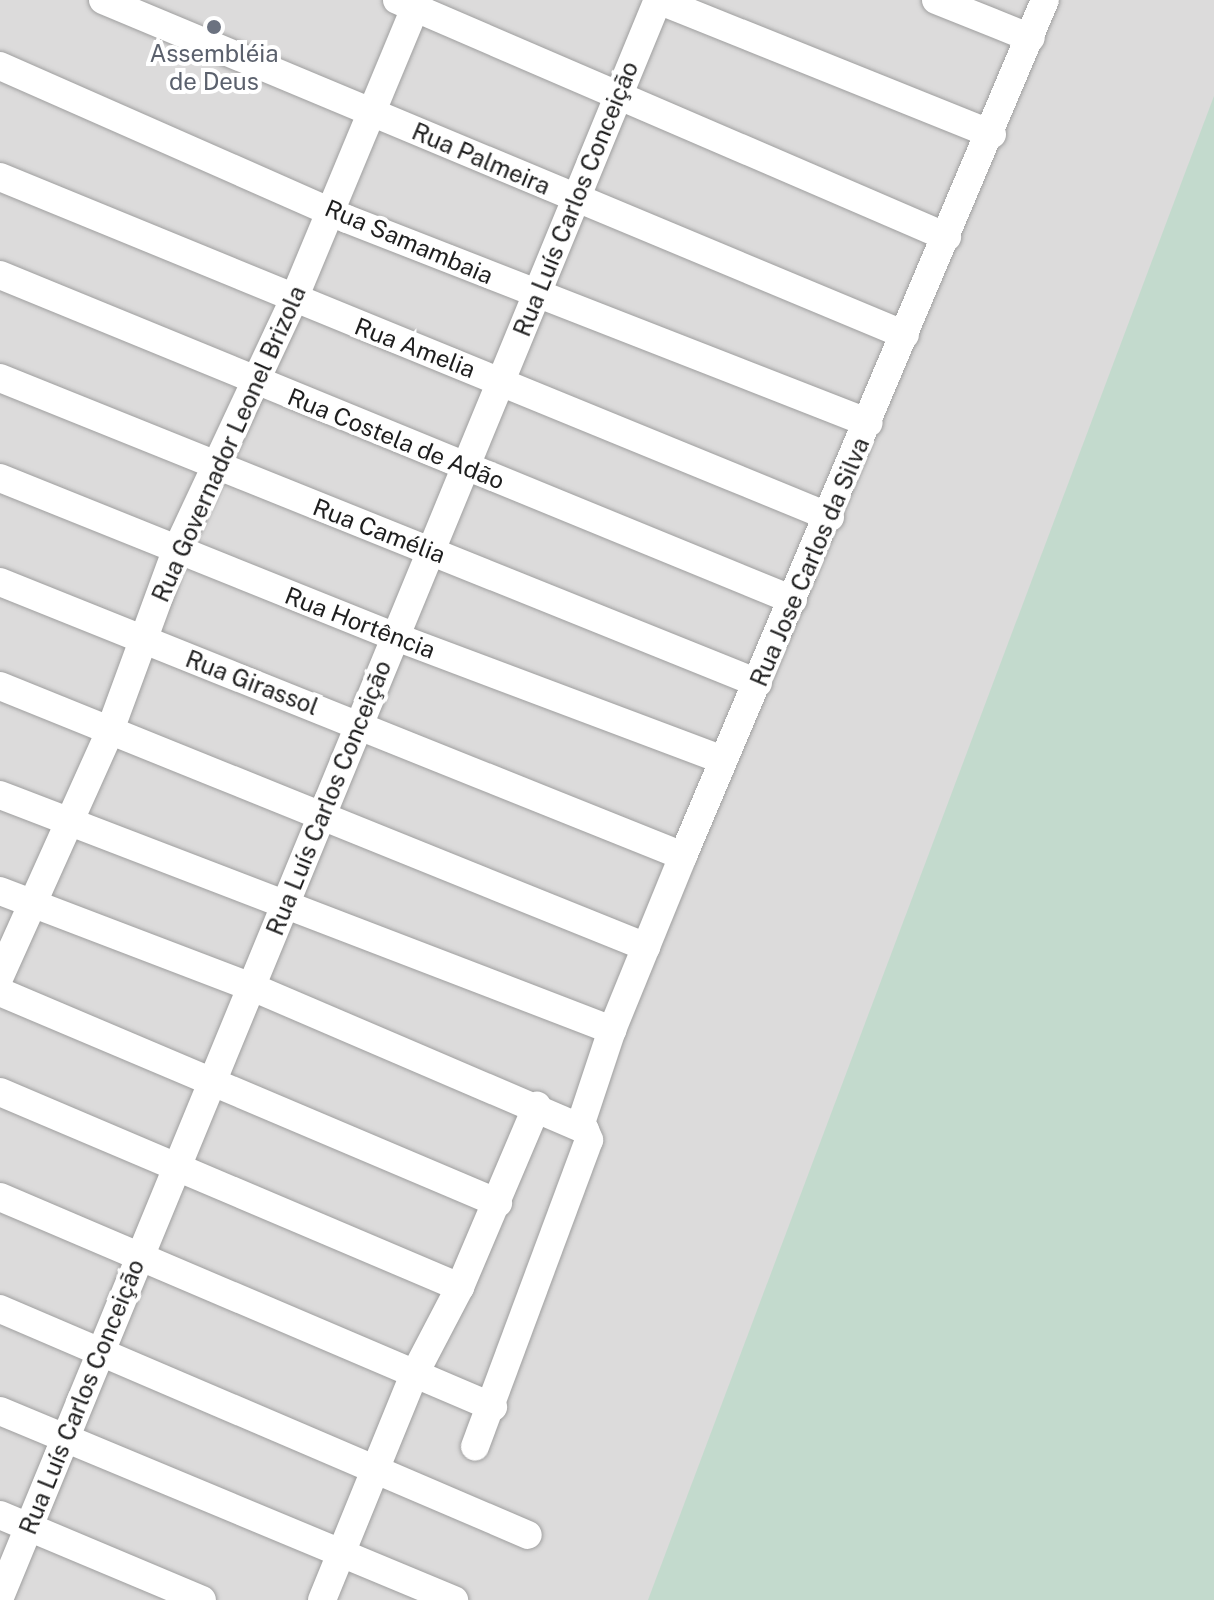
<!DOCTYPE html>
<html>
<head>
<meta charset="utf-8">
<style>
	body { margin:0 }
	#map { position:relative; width:1214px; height:1600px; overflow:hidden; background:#eeeae5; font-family:"Public Sans",sans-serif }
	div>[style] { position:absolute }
	.residential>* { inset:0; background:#dcdbdb }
	.wetland>* { inset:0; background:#c3dacd }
	.roads { filter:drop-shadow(0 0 2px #9f9f9f) drop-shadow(0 0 2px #9f9f9f) }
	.minor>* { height:28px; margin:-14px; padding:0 14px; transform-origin:14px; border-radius:14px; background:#fff }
	.dots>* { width:22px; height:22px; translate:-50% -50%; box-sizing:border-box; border:4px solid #fff; border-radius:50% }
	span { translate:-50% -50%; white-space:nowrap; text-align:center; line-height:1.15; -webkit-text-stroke:8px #fff; paint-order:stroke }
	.worship-label { font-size:24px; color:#5b616d }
	.street-label { font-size:24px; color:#1e1e1e }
</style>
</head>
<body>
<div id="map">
	<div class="residential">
		<div style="clip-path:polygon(0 0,1214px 0,1214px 308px,672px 1600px,0 1600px)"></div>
	</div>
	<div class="wetland">
		<div style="clip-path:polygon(1214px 96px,1214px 1600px,648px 1600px)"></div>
	</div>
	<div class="roads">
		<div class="minor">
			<div style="left:103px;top:0;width:869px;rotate:22.67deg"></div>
			<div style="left:397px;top:0;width:599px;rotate:23.31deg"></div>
			<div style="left:658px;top:0;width:360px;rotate:21.9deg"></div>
			<div style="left:936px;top:0;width:102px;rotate:21.8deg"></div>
			<div style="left:0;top:66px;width:379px;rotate:23.8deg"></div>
			<div style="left:347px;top:219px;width:560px;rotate:21.35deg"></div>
			<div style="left:0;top:177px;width:897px;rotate:22.28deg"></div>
			<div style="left:0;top:275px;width:857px;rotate:22.29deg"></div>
			<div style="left:0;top:378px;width:817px;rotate:21.92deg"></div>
			<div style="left:0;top:478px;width:427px;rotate:21.9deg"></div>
			<div style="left:396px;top:637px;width:349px;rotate:20.6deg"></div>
			<div style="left:0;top:582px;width:736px;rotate:21.86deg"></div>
			<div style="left:0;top:686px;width:697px;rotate:22deg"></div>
			<div style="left:0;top:795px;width:656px;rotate:21.01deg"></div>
			<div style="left:0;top:891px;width:270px;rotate:20.9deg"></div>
			<div style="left:252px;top:987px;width:362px;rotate:23.2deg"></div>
			<div style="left:585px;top:1130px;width:11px;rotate:68deg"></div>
			<div style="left:589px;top:1140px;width:327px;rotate:110.4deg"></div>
			<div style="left:0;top:976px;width:266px;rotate:-65.8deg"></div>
			<div style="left:109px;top:733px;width:194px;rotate:-69.8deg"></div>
			<div style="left:176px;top:551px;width:276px;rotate:-64.9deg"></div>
			<div style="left:293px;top:301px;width:326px;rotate:-67.4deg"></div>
			<div style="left:0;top:992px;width:541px;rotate:22.96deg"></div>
			<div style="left:0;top:1092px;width:500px;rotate:23deg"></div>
			<div style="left:580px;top:1126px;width:101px;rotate:-71.6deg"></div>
			<div style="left:612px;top:1030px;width:188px;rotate:-67.8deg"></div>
			<div style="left:683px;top:856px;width:929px;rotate:-67.08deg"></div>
			<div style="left:0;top:1197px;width:536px;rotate:23.07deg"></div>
			<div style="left:0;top:1309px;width:574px;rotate:23.17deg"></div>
			<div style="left:0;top:1411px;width:492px;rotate:22.6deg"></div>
			<div style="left:0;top:1515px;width:219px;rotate:22.8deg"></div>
			<div style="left:0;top:1597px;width:1727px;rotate:-67.61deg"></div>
			<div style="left:322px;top:1600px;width:243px;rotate:-67.8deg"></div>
			<div style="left:414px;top:1375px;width:99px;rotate:-62.4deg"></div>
			<div style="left:460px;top:1287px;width:197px;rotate:-67deg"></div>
		</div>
	</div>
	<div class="dots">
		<div style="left:214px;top:27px;background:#6b7280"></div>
	</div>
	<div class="worship-label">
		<span style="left:214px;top:68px">Assembléia<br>de Deus</span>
	</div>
	<div class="street-label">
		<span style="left:481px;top:159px;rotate:23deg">Rua Palmeira</span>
		<span style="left:576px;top:199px;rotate:-68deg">Rua Luís Carlos Conceição</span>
		<span style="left:409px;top:242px;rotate:23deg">Rua Samambaia</span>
		<span style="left:415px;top:348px;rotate:21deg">Rua Amelia</span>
		<span style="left:396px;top:439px;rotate:22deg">Rua Costela de Adão</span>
		<span style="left:229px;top:444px;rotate:-66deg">Rua Governador Leonel Brizola</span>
		<span style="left:379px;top:531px;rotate:21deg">Rua Camélia</span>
		<span style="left:810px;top:562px;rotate:-67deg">Rua Jose Carlos da Silva</span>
		<span style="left:360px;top:623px;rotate:21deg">Rua Hortência</span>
		<span style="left:252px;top:683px;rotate:21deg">Rua Girassol</span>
		<span style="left:329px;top:798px;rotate:-68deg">Rua Luís Carlos Conceição</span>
		<span style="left:82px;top:1397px;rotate:-68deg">Rua Luís Carlos Conceição</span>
	</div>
</div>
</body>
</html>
